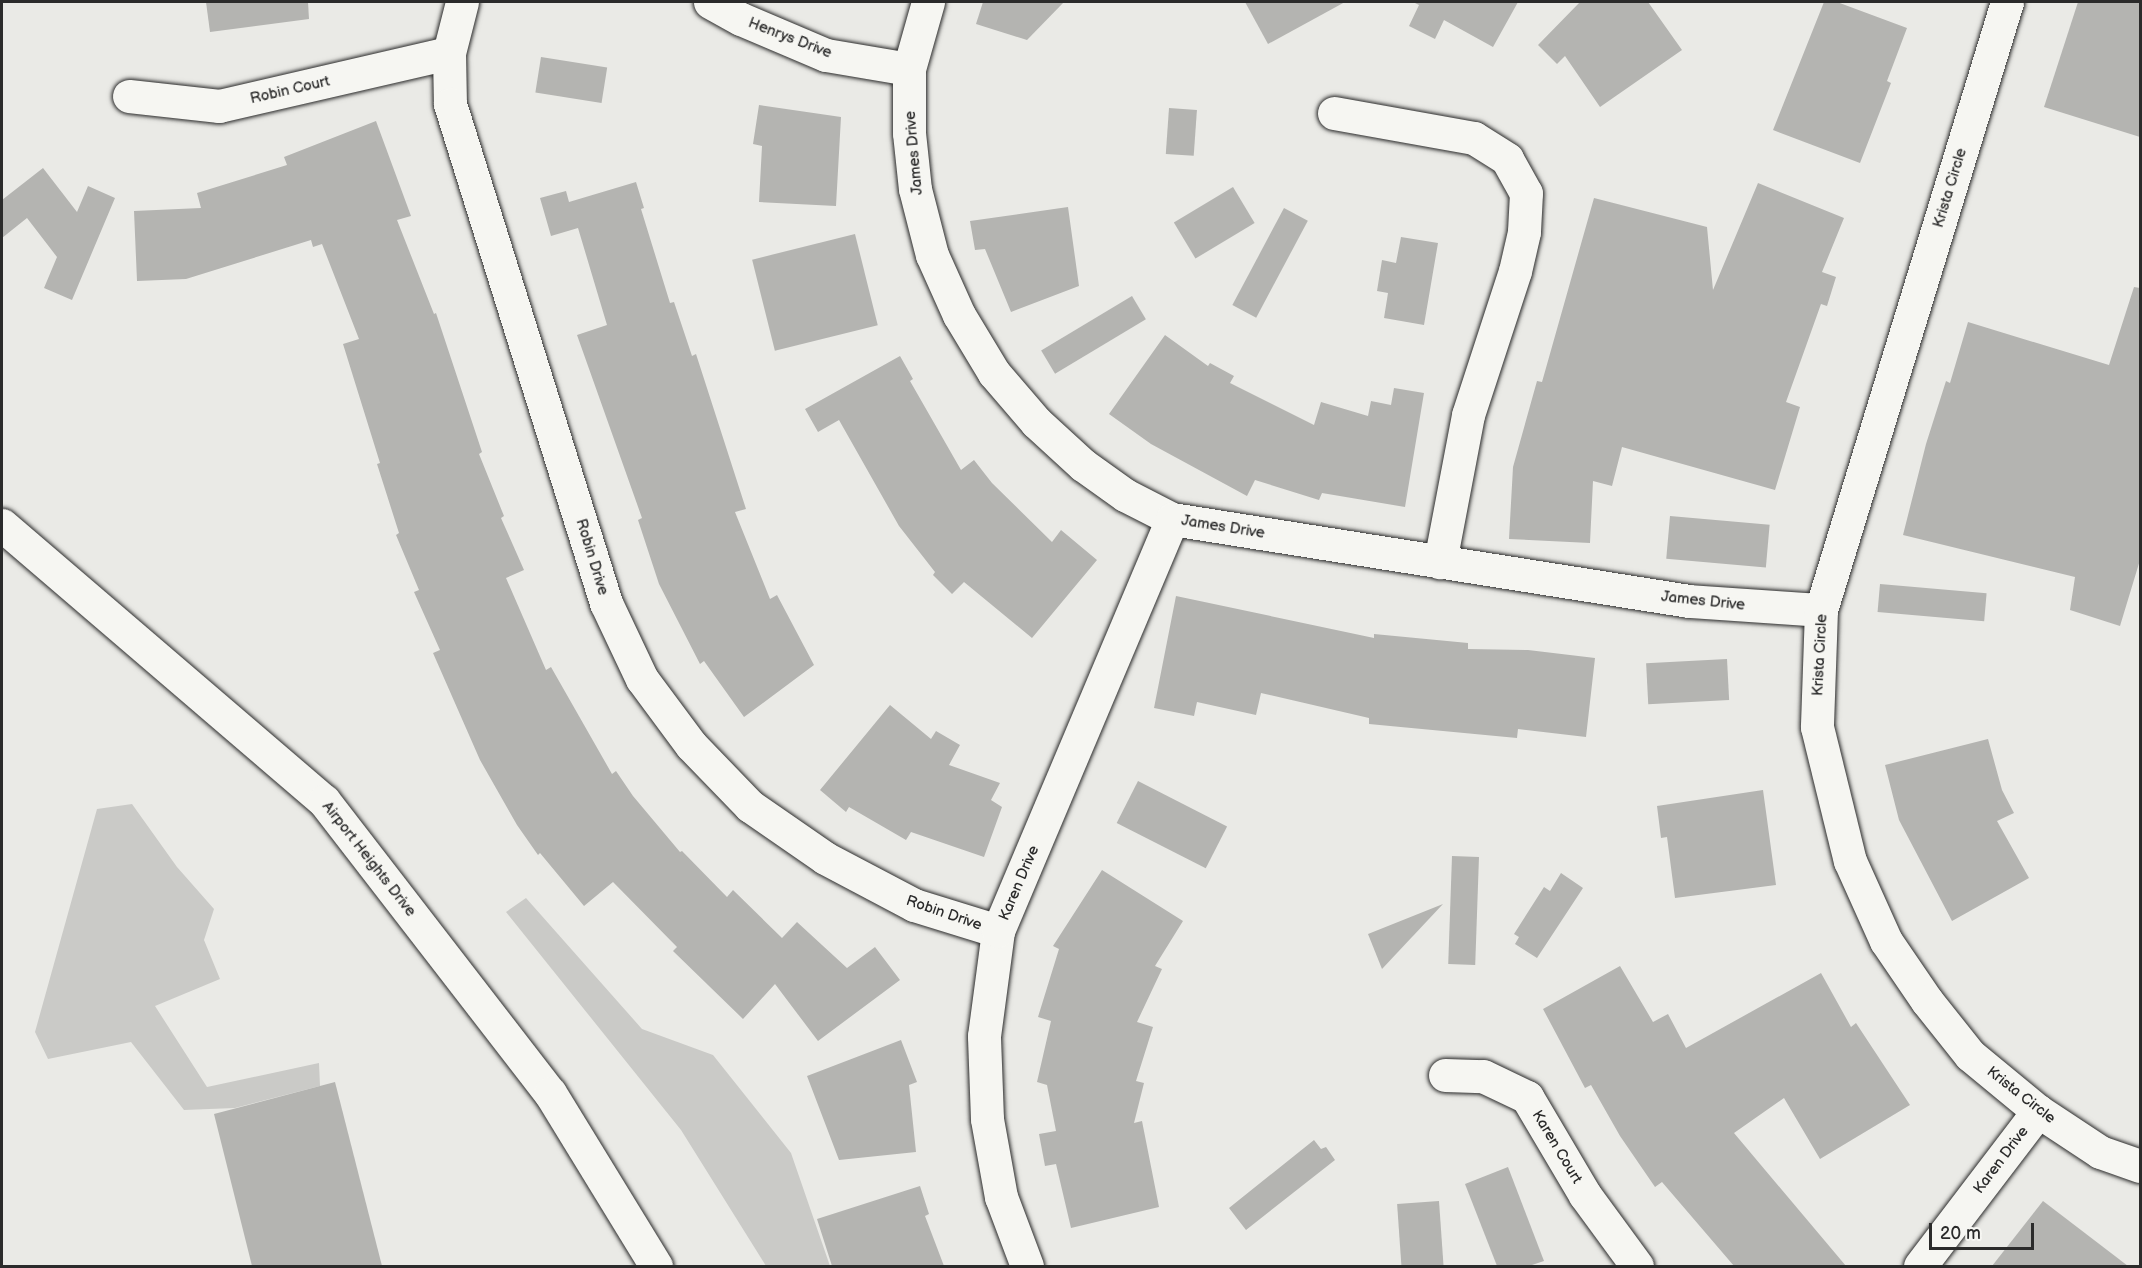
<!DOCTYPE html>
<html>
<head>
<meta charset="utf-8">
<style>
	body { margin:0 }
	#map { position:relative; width:2142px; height:1268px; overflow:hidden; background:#eaeae6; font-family:"Balsamiq Sans",sans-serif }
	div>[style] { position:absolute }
	.green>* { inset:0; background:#cacac7 }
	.building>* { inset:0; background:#b4b4b1; transform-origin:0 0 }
	.roads { filter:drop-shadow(0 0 2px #2b2b2b) drop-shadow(0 0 2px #2b2b2b) }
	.minor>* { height:33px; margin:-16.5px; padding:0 16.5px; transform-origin:16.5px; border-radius:16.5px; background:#f6f6f2 }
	span { translate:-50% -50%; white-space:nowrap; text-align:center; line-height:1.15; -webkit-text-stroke:4.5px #f6f6f2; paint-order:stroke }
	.street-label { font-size:15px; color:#2b2b2b }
	.frame { position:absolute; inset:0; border:3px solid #2b2b2b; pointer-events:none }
	.scale { position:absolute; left:1929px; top:1223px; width:105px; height:27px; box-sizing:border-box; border:3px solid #2b2b2b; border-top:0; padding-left:8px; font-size:18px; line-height:21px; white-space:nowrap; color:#2b2b2b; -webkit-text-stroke:4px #f6f6f2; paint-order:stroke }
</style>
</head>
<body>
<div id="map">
	<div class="green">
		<div style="clip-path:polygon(132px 804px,177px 867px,214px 909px,204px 940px,220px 979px,155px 1006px,207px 1087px,319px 1063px,320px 1086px,235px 1108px,184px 1110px,131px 1042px,48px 1059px,35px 1032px,97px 809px)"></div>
		<div style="clip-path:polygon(526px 898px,642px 1029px,713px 1055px,791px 1153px,830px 1266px,766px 1266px,681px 1130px,506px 912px)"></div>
	</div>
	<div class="building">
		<div style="clip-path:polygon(206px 2px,308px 2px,309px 19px,210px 32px)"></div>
		<div style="clip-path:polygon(983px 2px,1064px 2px,1027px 40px,976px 24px)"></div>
		<div style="clip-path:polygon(1245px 2px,1345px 2px,1268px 44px)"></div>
		<div style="clip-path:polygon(1413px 2px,1518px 2px,1493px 47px,1444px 20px,1435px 39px,1409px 26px,1419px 5px)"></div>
		<div style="clip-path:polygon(1580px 2px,1648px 2px,1682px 50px,1600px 107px,1565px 56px,1557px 64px,1538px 45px)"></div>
		<div style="clip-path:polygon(1824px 2px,1837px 2px,1907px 28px,1887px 81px,1891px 83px,1860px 163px,1773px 130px)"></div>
		<div style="clip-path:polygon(2078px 2px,2140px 2px,2140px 137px,2044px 107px)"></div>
		<div style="left:541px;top:57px;width:67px;height:36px;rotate:9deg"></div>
		<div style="clip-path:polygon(759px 105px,841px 117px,836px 206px,759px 202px,762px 146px,753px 144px)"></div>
		<div style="left:1169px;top:108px;width:28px;height:46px;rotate:4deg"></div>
		<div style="clip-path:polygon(376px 121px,411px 216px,397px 220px,434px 314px,436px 313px,482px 452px,479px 454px,504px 516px,501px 518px,524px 570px,506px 578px,546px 670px,551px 667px,612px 774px,616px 771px,633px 796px,680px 852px,682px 851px,727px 897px,733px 890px,782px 938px,797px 922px,847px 968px,875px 947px,900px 980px,818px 1041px,775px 984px,743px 1019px,673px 951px,677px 947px,613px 882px,584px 906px,540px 853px,538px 855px,517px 825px,480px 760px,433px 653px,440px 650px,414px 592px,419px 590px,396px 535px,399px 533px,377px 464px,380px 463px,343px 344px,359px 339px,322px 244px,313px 247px,311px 240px,186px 279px,137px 281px,134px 211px,201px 208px,197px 193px,287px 165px,284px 157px)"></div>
		<div style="clip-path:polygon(43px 168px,77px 212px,88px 186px,115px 198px,72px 300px,44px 288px,57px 257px,27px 218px,2px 238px,2px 200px)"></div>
		<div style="clip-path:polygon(636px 182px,644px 208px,641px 209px,670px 303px,674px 302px,692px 356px,696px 354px,746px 509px,735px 512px,770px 599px,777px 595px,814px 665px,744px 717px,704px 661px,700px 664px,659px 584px,638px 520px,642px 518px,577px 335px,607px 325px,578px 228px,551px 236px,540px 198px,566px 191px,569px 202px)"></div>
		<div style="clip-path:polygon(1758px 183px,1844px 218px,1822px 272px,1836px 277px,1827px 306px,1821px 304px,1786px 402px,1800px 407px,1775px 490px,1622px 447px,1612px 486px,1593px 481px,1590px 543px,1509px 539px,1513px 467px,1537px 381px,1542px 382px,1594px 198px,1707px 227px,1713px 290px)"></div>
		<div style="left:1233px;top:187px;width:42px;height:69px;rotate:59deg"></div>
		<div style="clip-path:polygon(1068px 207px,1079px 286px,1011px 312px,985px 249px,975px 250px,970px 221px)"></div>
		<div style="left:1284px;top:208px;width:27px;height:110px;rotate:28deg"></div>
		<div style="left:855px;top:234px;width:94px;height:106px;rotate:76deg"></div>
		<div style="clip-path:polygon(1401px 237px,1438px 243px,1424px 325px,1384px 318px,1388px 293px,1377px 291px,1382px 260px,1396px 263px)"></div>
		<div style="clip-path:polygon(2134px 287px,2140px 288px,2140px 560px,2120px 626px,2070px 610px,2075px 577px,1903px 535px,1926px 444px,1946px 381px,1950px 383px,1968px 322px,2109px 365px)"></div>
		<div style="left:1132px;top:296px;width:27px;height:106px;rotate:59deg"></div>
		<div style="clip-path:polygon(1165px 335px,1208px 366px,1210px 363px,1234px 376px,1230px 383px,1314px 425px,1321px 402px,1368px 416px,1371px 401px,1391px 405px,1394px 388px,1424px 393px,1405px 507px,1322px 493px,1319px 500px,1255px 480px,1247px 496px,1151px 444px,1109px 414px)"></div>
		<div style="clip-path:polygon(900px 356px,913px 379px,910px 381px,961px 470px,974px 460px,992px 483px,1052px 542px,1061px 530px,1097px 560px,1032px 638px,964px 582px,952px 594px,933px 575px,935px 572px,899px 526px,839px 420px,818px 432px,805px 409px)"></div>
		<div style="left:1670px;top:516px;width:100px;height:43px;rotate:5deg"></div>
		<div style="left:1880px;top:584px;width:107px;height:28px;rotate:5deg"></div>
		<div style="clip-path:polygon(1176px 596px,1374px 638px,1374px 634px,1468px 643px,1468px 649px,1528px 650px,1595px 658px,1586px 737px,1518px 729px,1517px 738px,1369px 724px,1369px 718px,1261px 693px,1256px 715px,1197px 702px,1194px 716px,1154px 708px)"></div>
		<div style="left:1727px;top:659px;width:41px;height:81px;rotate:87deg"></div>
		<div style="clip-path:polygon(890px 705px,931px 739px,936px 731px,960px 745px,949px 765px,1000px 783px,991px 800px,1002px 807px,984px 857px,911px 832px,906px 840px,849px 807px,846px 812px,820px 790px)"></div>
		<div style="clip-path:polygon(1988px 739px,2002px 790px,2014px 813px,1997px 821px,2029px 878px,1952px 921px,1899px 820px,1885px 765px)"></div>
		<div style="left:1138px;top:781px;width:100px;height:47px;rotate:27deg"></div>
		<div style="clip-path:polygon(1763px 790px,1776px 885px,1675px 898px,1667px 837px,1661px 838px,1657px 806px)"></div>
		<div style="left:1452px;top:856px;width:27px;height:108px;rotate:2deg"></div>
		<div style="clip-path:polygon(1102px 870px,1183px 921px,1155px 966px,1162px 969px,1137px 1022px,1153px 1027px,1136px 1081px,1144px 1083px,1134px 1123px,1142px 1121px,1159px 1207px,1071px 1228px,1056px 1164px,1045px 1166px,1039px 1134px,1056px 1131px,1047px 1085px,1037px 1082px,1051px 1021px,1038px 1017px,1059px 949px,1053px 946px)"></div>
		<div style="clip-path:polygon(1561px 873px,1583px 888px,1537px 958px,1515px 944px,1519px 937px,1514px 934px,1544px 887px,1550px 891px)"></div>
		<div style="clip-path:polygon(1443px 904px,1382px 969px,1368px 934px)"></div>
		<div style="clip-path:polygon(1620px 966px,1653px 1022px,1668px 1014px,1686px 1048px,1821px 973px,1851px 1027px,1856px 1023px,1910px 1105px,1820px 1159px,1784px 1098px,1734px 1133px,1846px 1266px,1734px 1266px,1662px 1182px,1655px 1187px,1620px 1136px,1591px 1085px,1585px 1088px,1543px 1009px)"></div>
		<div style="clip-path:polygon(901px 1040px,917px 1082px,909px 1085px,916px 1152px,839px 1160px,807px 1076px)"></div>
		<div style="clip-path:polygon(335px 1082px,382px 1266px,252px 1266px,214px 1114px)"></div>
		<div style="clip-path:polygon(1314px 1140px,1321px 1149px,1326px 1147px,1335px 1160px,1246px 1230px,1229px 1208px)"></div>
		<div style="clip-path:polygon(1508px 1167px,1544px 1261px,1529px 1266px,1497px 1266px,1465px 1184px)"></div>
		<div style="clip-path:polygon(920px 1186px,929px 1214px,925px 1216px,944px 1266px,832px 1266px,817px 1219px)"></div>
		<div style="left:1439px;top:1201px;width:65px;height:42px;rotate:86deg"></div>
		<div style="clip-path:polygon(2043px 1201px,2128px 1266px,1992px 1266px)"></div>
	</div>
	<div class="roads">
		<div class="minor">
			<div style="left:462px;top:2px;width:53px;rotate:104.3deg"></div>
			<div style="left:449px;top:53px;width:51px;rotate:88.9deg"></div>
			<div style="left:450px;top:104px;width:523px;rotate:72.64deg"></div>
			<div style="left:606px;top:603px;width:84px;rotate:64.7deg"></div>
			<div style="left:642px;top:679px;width:82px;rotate:53.4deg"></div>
			<div style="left:691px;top:745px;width:85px;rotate:46deg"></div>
			<div style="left:750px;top:806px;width:91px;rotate:34.7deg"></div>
			<div style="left:825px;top:858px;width:101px;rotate:27.8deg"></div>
			<div style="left:914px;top:905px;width:88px;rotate:17.2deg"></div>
			<div style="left:710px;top:2px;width:35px;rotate:29deg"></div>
			<div style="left:741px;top:19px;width:92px;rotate:23deg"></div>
			<div style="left:826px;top:55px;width:84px;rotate:9.6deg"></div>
			<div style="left:928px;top:2px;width:70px;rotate:105.8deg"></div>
			<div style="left:909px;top:69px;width:64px;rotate:90deg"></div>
			<div style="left:909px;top:133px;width:56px;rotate:83.9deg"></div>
			<div style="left:915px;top:189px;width:68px;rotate:75.6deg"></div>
			<div style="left:932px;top:255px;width:66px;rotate:65.8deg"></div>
			<div style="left:959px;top:315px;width:68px;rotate:58.9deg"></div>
			<div style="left:994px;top:373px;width:65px;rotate:49.4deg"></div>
			<div style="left:1036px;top:422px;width:64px;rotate:42.5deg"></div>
			<div style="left:1083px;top:465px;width:52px;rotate:35.5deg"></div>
			<div style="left:1125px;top:495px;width:53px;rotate:27.1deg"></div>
			<div style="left:1172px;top:519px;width:523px;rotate:9.01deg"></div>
			<div style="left:1689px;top:601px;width:132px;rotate:3.9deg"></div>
			<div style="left:2007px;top:2px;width:636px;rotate:107.01deg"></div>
			<div style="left:1821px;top:610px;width:117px;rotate:92deg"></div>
			<div style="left:1817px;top:727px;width:138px;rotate:76.2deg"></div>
			<div style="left:1850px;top:861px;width:88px;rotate:65.8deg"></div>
			<div style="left:1886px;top:941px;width:73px;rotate:55.7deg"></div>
			<div style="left:1927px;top:1001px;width:69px;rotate:51.5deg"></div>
			<div style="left:1970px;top:1055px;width:88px;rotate:39.5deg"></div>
			<div style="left:2038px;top:1111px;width:74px;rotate:33.5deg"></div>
			<div style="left:2100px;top:1152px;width:42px;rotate:19.3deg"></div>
			<div style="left:129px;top:96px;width:91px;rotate:6.3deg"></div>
			<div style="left:219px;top:106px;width:236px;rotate:-13deg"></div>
			<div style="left:1334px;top:113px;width:142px;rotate:10.1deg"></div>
			<div style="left:1474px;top:138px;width:39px;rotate:32deg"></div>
			<div style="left:1507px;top:159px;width:39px;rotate:61deg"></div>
			<div style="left:1526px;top:193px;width:39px;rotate:93deg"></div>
			<div style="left:1524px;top:232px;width:40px;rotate:103deg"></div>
			<div style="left:1515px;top:271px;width:151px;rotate:108.1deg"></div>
			<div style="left:1468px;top:415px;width:150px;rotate:100.8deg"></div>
			<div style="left:2px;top:525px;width:424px;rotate:40.6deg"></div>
			<div style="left:324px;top:801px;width:369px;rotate:52.3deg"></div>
			<div style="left:550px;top:1093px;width:203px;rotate:58.5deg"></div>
			<div style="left:1445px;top:1075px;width:38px;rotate:2deg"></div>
			<div style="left:1483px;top:1076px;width:49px;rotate:25.5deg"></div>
			<div style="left:1527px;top:1097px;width:114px;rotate:59.4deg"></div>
			<div style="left:1585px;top:1195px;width:88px;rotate:53.8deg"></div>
			<div style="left:1027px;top:1266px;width:74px;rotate:-110.6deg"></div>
			<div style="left:1001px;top:1197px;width:79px;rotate:-100.2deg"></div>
			<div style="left:987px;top:1119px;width:83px;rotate:-92.1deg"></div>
			<div style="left:984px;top:1036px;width:106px;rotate:-82.4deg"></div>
			<div style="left:998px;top:931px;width:447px;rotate:-67.1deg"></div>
			<div style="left:1920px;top:1266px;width:195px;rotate:-52.7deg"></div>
		</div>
	</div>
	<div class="street-label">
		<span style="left:790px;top:38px;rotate:21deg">Henrys Drive</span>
		<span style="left:290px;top:90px;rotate:-13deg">Robin Court</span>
		<span style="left:914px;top:153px;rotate:-95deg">James Drive</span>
		<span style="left:1950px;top:188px;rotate:-73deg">Krista Circle</span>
		<span style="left:1223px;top:527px;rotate:9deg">James Drive</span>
		<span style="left:592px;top:557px;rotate:73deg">Robin Drive</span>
		<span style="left:1703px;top:601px;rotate:6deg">James Drive</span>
		<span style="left:1820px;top:655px;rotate:-87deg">Krista Circle</span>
		<span style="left:369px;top:859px;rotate:52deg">Airport Heights Drive</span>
		<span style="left:1019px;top:883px;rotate:-67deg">Karen Drive</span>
		<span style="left:944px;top:913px;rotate:19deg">Robin Drive</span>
		<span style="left:2021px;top:1095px;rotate:38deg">Krista Circle</span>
		<span style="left:1557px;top:1147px;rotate:59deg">Karen Court</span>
		<span style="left:2001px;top:1160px;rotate:-53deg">Karen Drive</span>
	</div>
	<div class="frame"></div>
	<div class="scale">20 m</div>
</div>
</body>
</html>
